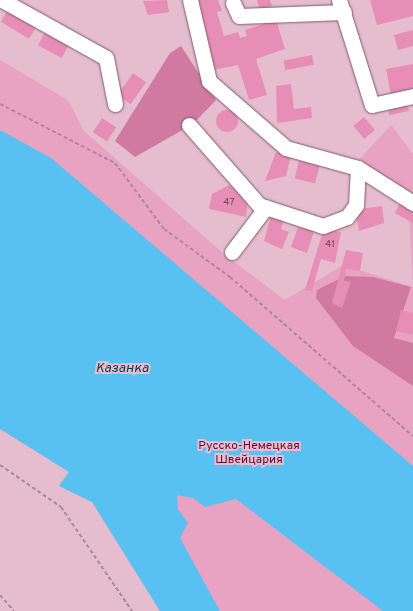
<!DOCTYPE html>
<html>
<head>
<meta charset="utf-8">
<style>
	body { margin:0 }
	#map { position:relative; width:413px; height:611px; overflow:hidden; background:#e6bdce; font-family:Overpass,sans-serif }
	div>[style] { position:absolute }
	.green>* { inset:0; background:#e7a3c1 }
	.forest>* { inset:0; background:#d079a1 }
	.water>* { inset:0; background:#59c1f1 }
	.building>* { inset:0; background:#e78eb6; transform-origin:0 0 }
	.round { border-radius:50% }
	.path>* { height:2px; margin-top:-1px; transform-origin:0; background:repeating-linear-gradient(90deg,#aa8a97 0 4px,transparent 0 6.5px) }
	.roads { filter:drop-shadow(0 0 1px #805c6c) drop-shadow(0 0 1px #805c6c) }
	.minor>* { height:15px; margin:-7.5px; padding:0 7.5px; transform-origin:7.5px; border-radius:7.5px; background:#fff }
	span { translate:-50% -50%; white-space:nowrap; text-align:center; line-height:1.15; -webkit-text-stroke:4px #e6bdce; paint-order:stroke }
	.number-label { font-size:10px; color:#684654 }
	.number-label span { -webkit-text-stroke-width:0 }
	.park-label { font-size:12px; color:#5c0d3a }
	.water-label { font-size:14px; color:#0e3c50; font-style:italic }
</style>
</head>
<body>
<div id="map">
	<div class="green">
		<div style="clip-path:polygon(0 60px,68px 100px,84px 131px,225px 255px,285px 300px,343px 265px,413px 287px,408px 195px,356px 163px,391px 125px,413px 154px,413px 611px,160px 611px,92px 502px,59px 486px,69px 472px,0 429px)"></div>
	</div>
	<div class="forest">
		<div style="clip-path:polygon(181px 46px,216px 100px,193px 124px,135px 157px,115px 141px,170px 53px)"></div>
		<div style="clip-path:polygon(345px 276px,373px 277px,411px 287px,394px 338px,413px 343px,413px 386px,353px 346px,316px 298px,317px 290px)"></div>
	</div>
	<div class="water">
		<div style="clip-path:polygon(0 130px,51px 158px,413px 466px,413px 611px,383px 611px,236px 499px,205px 507px,193px 498px,177px 495px,178px 509px,188px 523px,180px 538px,220px 611px,160px 611px,92px 502px,59px 486px,69px 472px,0 429px)"></div>
	</div>
	<div class="building">
		<div style="clip-path:polygon(167px 0,169px 12px,148px 15px,143px 1px)"></div>
		<div style="clip-path:polygon(199px 0,218px 0,222px 11px,217px 12px,224px 36px,238px 32px,240px 38px,247px 36px,245px 30px,276px 20px,285px 49px,256px 59px,267px 95px,249px 100px,238px 65px,213px 70px)"></div>
		<div style="clip-path:polygon(257px 0,270px 0,272px 6px,260px 10px)"></div>
		<div style="clip-path:polygon(370px 0,413px 0,413px 16px,377px 25px)"></div>
		<div style="left:9px;top:8px;width:33px;height:16px;rotate:31deg"></div>
		<div style="clip-path:polygon(413px 30px,413px 46px,398px 50px,394px 35px)"></div>
		<div style="left:45px;top:32px;width:27px;height:15px;rotate:28deg"></div>
		<div style="left:312px;top:55px;width:10px;height:29px;rotate:79deg"></div>
		<div style="clip-path:polygon(413px 64px,413px 91px,391px 96px,386px 69px)"></div>
		<div style="left:133px;top:73px;width:16px;height:27px;rotate:35deg"></div>
		<div style="clip-path:polygon(291px 84px,294px 109px,311px 107px,312px 118px,277px 123px,276px 86px)"></div>
		<div style="left:407px;top:102px;width:9px;height:20px;rotate:77deg"></div>
		<div class="round" style="left:216px;top:110px;width:22px;height:22px"></div>
		<div style="left:364px;top:117px;width:17px;height:14px;rotate:50deg"></div>
		<div style="left:102px;top:118px;width:17px;height:17px;rotate:33deg"></div>
		<div style="clip-path:polygon(276px 152px,291px 155px,286px 176px,265px 181px)"></div>
		<div style="left:299px;top:161px;width:21px;height:18px;rotate:14deg"></div>
		<div style="clip-path:polygon(229px 185px,248px 199px,246px 217px,209px 209px,212px 194px)"></div>
		<div style="clip-path:polygon(400px 203px,413px 210px,413px 223px,395px 213px)"></div>
		<div style="clip-path:polygon(382px 206px,384px 223px,359px 231px,356px 214px,360px 209px)"></div>
		<div style="clip-path:polygon(271px 215px,284px 220px,281px 229px,289px 232px,282px 249px,264px 241px)"></div>
		<div style="clip-path:polygon(304px 224px,315px 228px,307px 253px,291px 247px,298px 227px,303px 229px)"></div>
		<div style="clip-path:polygon(324px 228px,341px 232px,335px 263px,321px 259px,312px 291px,305px 290px)"></div>
		<div style="clip-path:polygon(346px 250px,363px 253px,360px 271px,346px 269px,344px 281px,351px 282px,342px 308px,332px 303px)"></div>
		<div style="clip-path:polygon(401px 310px,413px 313px,413px 335px,396px 331px)"></div>
	</div>
	<div class="path">
		<div style="left:0;top:104px;width:129px;rotate:27.2deg"></div>
		<div style="left:115px;top:163px;width:82px;rotate:53.4deg"></div>
		<div style="left:164px;top:229px;width:82px;rotate:36deg"></div>
		<div style="left:230px;top:277px;width:242px;rotate:41deg"></div>
		<div style="left:0;top:465px;width:74px;rotate:34.5deg"></div>
		<div style="left:61px;top:507px;width:126px;rotate:55.7deg"></div>
		<div style="left:0;top:595px;width:21px;rotate:49deg"></div>
	</div>
	<div class="roads">
		<div class="minor">
			<div style="left:2px;top:0;width:119px;rotate:29.1deg"></div>
			<div style="left:106px;top:58px;width:47px;rotate:78.9deg"></div>
			<div style="left:339px;top:0;width:110px;rotate:72.6deg"></div>
			<div style="left:372px;top:105px;width:42px;rotate:-12.4deg"></div>
			<div style="left:233px;top:3px;width:14px;rotate:65deg"></div>
			<div style="left:239px;top:16px;width:105px;rotate:-2.2deg"></div>
			<div style="left:189px;top:125px;width:106px;rotate:48.8deg"></div>
			<div style="left:259px;top:205px;width:67px;rotate:18.2deg"></div>
			<div style="left:323px;top:226px;width:26px;rotate:-21deg"></div>
			<div style="left:347px;top:217px;width:15px;rotate:-53deg"></div>
			<div style="left:356px;top:205px;width:37px;rotate:-87deg"></div>
			<div style="left:358px;top:168px;width:75px;rotate:-164.5deg"></div>
			<div style="left:286px;top:148px;width:102px;rotate:-139deg"></div>
			<div style="left:209px;top:81px;width:83px;rotate:-103.2deg"></div>
			<div style="left:358px;top:168px;width:65px;rotate:32.5deg"></div>
			<div style="left:232px;top:252px;width:56px;rotate:-52.9deg"></div>
		</div>
	</div>
	<div class="number-label">
		<span style="left:229px;top:203px">47</span>
		<span style="left:330px;top:245px">41</span>
	</div>
	<div class="park-label">
		<span style="left:249px;top:454px">Русско-Немецкая<br>Швейцария</span>
	</div>
	<div class="water-label">
		<span style="left:122px;top:369px">Казанка</span>
	</div>
</div>
</body>
</html>
